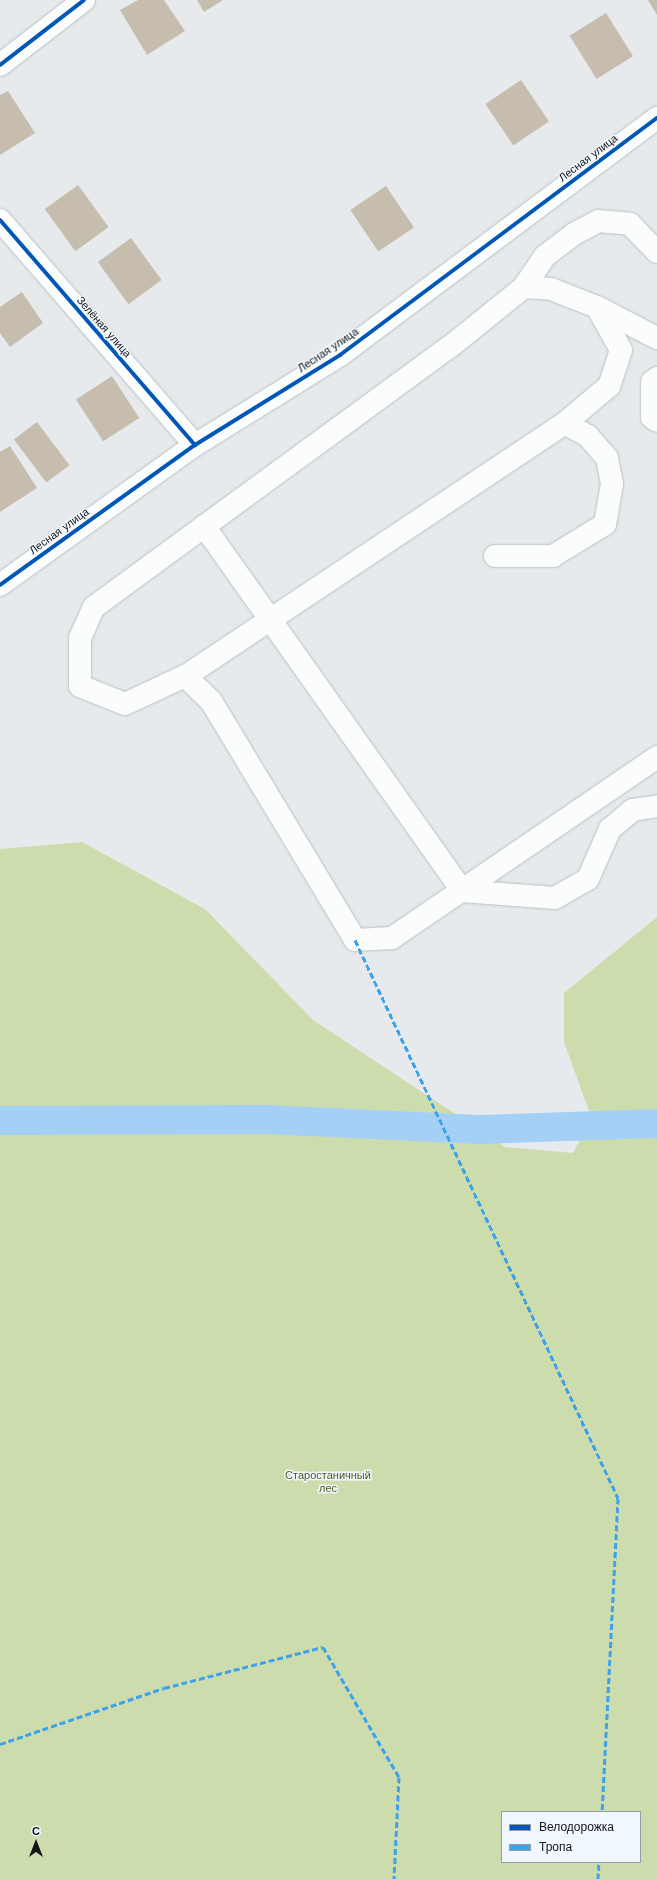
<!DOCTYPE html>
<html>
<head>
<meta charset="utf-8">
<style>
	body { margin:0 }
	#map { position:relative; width:657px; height:1879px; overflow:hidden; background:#e7eaed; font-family:Helvetica,sans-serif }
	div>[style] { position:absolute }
	.green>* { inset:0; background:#cddcac }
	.canal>* { height:29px; margin:-14.5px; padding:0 14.5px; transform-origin:14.5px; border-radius:14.5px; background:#a5d0f5 }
	.building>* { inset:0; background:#c6bdae; transform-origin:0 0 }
	.roads { filter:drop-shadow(0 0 1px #bdc0c2) drop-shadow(0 0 1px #bdc0c2) }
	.minor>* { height:22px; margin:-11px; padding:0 11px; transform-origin:11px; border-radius:11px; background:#fbfcfc }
	.quiet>* { height:3px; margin-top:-1.5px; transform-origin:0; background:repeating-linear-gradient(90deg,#3da2ea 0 6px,transparent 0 9px) }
	.cycleway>* { height:4px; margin:-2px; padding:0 2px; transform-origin:2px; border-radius:2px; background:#0057b8 }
	span { translate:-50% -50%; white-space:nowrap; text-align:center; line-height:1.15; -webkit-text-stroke:3px #f1f7fe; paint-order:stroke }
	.street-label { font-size:11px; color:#121416 }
	.park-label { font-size:11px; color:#4f5f1f }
	.legend { position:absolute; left:501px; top:1811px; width:140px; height:52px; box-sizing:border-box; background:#f1f7fe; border:1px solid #989ca1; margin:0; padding:5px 7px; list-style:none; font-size:12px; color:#121416 }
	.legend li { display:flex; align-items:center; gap:8px; height:20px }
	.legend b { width:20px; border:1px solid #989ca1 }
	.north { position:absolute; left:16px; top:1823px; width:40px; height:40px; -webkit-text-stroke:3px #f1f7fe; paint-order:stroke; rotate:0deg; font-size:11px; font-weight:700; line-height:16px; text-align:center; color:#121416 }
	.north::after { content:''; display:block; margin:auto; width:14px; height:18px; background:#121416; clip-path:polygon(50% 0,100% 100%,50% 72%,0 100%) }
</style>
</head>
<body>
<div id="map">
	<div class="green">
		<div style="clip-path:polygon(evenodd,82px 842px,205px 909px,313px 1020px,505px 1147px,573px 1153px,592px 1119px,564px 1042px,564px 993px,657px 917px,657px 1879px,0 1879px,0 849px,82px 842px,502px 1812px,640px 1812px,640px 1862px,502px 1862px,502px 1812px)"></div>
	</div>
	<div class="canal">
		<div style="left:0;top:1120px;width:266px;rotate:-0.2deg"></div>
		<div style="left:266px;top:1119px;width:213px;rotate:2.7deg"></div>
		<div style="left:479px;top:1129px;width:178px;rotate:-1.9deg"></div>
	</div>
	<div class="building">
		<div style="clip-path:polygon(138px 0,164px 0,185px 31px,147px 55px,120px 10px)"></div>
		<div style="clip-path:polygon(197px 0,223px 0,204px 12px)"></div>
		<div style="clip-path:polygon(648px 0,657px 0,657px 15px)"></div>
		<div style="left:606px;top:13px;width:51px;height:43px;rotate:58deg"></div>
		<div style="left:521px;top:80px;width:50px;height:43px;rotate:56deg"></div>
		<div style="clip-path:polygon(8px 91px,35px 133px,0 155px,0 95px)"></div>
		<div style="left:78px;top:185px;width:52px;height:41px;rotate:54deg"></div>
		<div style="left:386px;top:186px;width:50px;height:43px;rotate:56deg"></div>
		<div style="left:131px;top:238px;width:52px;height:41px;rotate:54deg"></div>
		<div style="clip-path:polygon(22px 292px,43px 323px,10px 347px,0 333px,0 307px)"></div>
		<div style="left:112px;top:376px;width:50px;height:43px;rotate:57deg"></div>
		<div style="left:37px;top:422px;width:54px;height:29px;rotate:53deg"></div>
		<div style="clip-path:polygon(10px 446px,37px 488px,0 512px,0 452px)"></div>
	</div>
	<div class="roads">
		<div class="minor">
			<div style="left:0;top:65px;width:106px;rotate:-37.7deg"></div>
			<div style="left:0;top:220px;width:298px;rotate:49.1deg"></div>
			<div style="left:524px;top:287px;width:27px;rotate:4deg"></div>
			<div style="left:551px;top:289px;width:49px;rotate:21.4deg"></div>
			<div style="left:597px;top:307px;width:49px;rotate:60.8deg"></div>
			<div style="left:621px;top:350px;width:38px;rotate:108deg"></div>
			<div style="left:609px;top:386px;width:57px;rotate:139.9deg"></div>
			<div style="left:565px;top:423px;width:457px;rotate:146.3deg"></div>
			<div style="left:185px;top:676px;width:66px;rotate:155deg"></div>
			<div style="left:125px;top:704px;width:48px;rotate:-158.2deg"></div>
			<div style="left:80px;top:686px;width:48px;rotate:-90deg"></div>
			<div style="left:80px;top:638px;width:34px;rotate:-66deg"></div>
			<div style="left:94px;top:607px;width:442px;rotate:-36.2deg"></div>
			<div style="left:451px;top:346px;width:94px;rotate:-38.9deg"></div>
			<div style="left:524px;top:287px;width:37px;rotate:-56deg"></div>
			<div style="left:545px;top:256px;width:36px;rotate:-37deg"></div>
			<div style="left:574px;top:234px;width:27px;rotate:-28deg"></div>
			<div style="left:598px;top:221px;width:32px;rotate:5deg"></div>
			<div style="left:630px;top:224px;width:39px;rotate:46deg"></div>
			<div style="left:597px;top:307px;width:68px;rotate:27.3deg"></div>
			<div style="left:657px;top:378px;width:6px;rotate:141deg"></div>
			<div style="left:652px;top:382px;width:35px;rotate:90deg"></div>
			<div style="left:652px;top:417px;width:6px;rotate:39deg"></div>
			<div style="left:204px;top:526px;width:447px;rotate:54.7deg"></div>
			<div style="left:462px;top:891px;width:93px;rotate:4.3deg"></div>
			<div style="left:555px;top:898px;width:38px;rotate:-30deg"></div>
			<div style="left:588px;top:879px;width:55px;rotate:-66.3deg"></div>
			<div style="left:610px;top:829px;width:30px;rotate:-40deg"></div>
			<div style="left:633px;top:810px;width:24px;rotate:-9deg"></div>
			<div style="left:495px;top:556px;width:58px"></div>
			<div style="left:553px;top:556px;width:61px;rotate:-31.6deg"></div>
			<div style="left:605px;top:524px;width:41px;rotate:-80.1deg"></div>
			<div style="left:612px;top:484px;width:26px;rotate:-101deg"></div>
			<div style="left:607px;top:458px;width:29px;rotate:-131deg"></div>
			<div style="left:588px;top:436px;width:26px;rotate:-151deg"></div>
			<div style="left:0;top:585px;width:240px;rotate:-35.7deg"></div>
			<div style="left:195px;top:445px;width:171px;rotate:-31.8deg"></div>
			<div style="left:340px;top:355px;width:396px;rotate:-36.8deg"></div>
			<div style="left:185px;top:676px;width:36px;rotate:44deg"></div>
			<div style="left:211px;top:701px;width:279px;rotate:58.9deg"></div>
			<div style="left:355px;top:940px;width:37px;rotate:-3deg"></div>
			<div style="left:392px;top:938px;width:321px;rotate:-34.3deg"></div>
		</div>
	</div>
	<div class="quiet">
		<div style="left:355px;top:940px;width:617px;rotate:64.76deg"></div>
		<div style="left:618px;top:1498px;width:314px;rotate:92.9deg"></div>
		<div style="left:0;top:1744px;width:173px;rotate:-18.9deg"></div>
		<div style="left:164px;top:1688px;width:164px;rotate:-14.5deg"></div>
		<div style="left:323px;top:1647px;width:151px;rotate:59.7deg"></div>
		<div style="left:399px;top:1777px;width:102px;rotate:92.8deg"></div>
		<div style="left:598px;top:1879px;width:17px;rotate:-87deg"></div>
	</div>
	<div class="cycleway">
		<div style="left:0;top:65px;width:106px;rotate:-37.7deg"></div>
		<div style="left:0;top:220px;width:298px;rotate:49.1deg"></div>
		<div style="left:0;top:585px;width:240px;rotate:-35.7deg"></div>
		<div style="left:195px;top:445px;width:171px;rotate:-31.8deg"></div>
		<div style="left:340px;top:355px;width:396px;rotate:-36.8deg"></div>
	</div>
	<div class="street-label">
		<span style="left:588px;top:158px;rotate:-37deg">Лесная улица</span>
		<span style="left:104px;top:327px;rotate:49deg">Зелёная улица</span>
		<span style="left:328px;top:350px;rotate:-34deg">Лесная улица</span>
		<span style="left:59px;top:531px;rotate:-36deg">Лесная улица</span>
	</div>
	<div class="park-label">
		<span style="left:328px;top:1482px">Старостаничный<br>лес</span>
	</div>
	<ul class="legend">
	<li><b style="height:5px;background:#0057b8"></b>Велодорожка</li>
	<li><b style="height:5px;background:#3da2ea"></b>Тропа</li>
	</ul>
	<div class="north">С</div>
</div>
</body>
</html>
